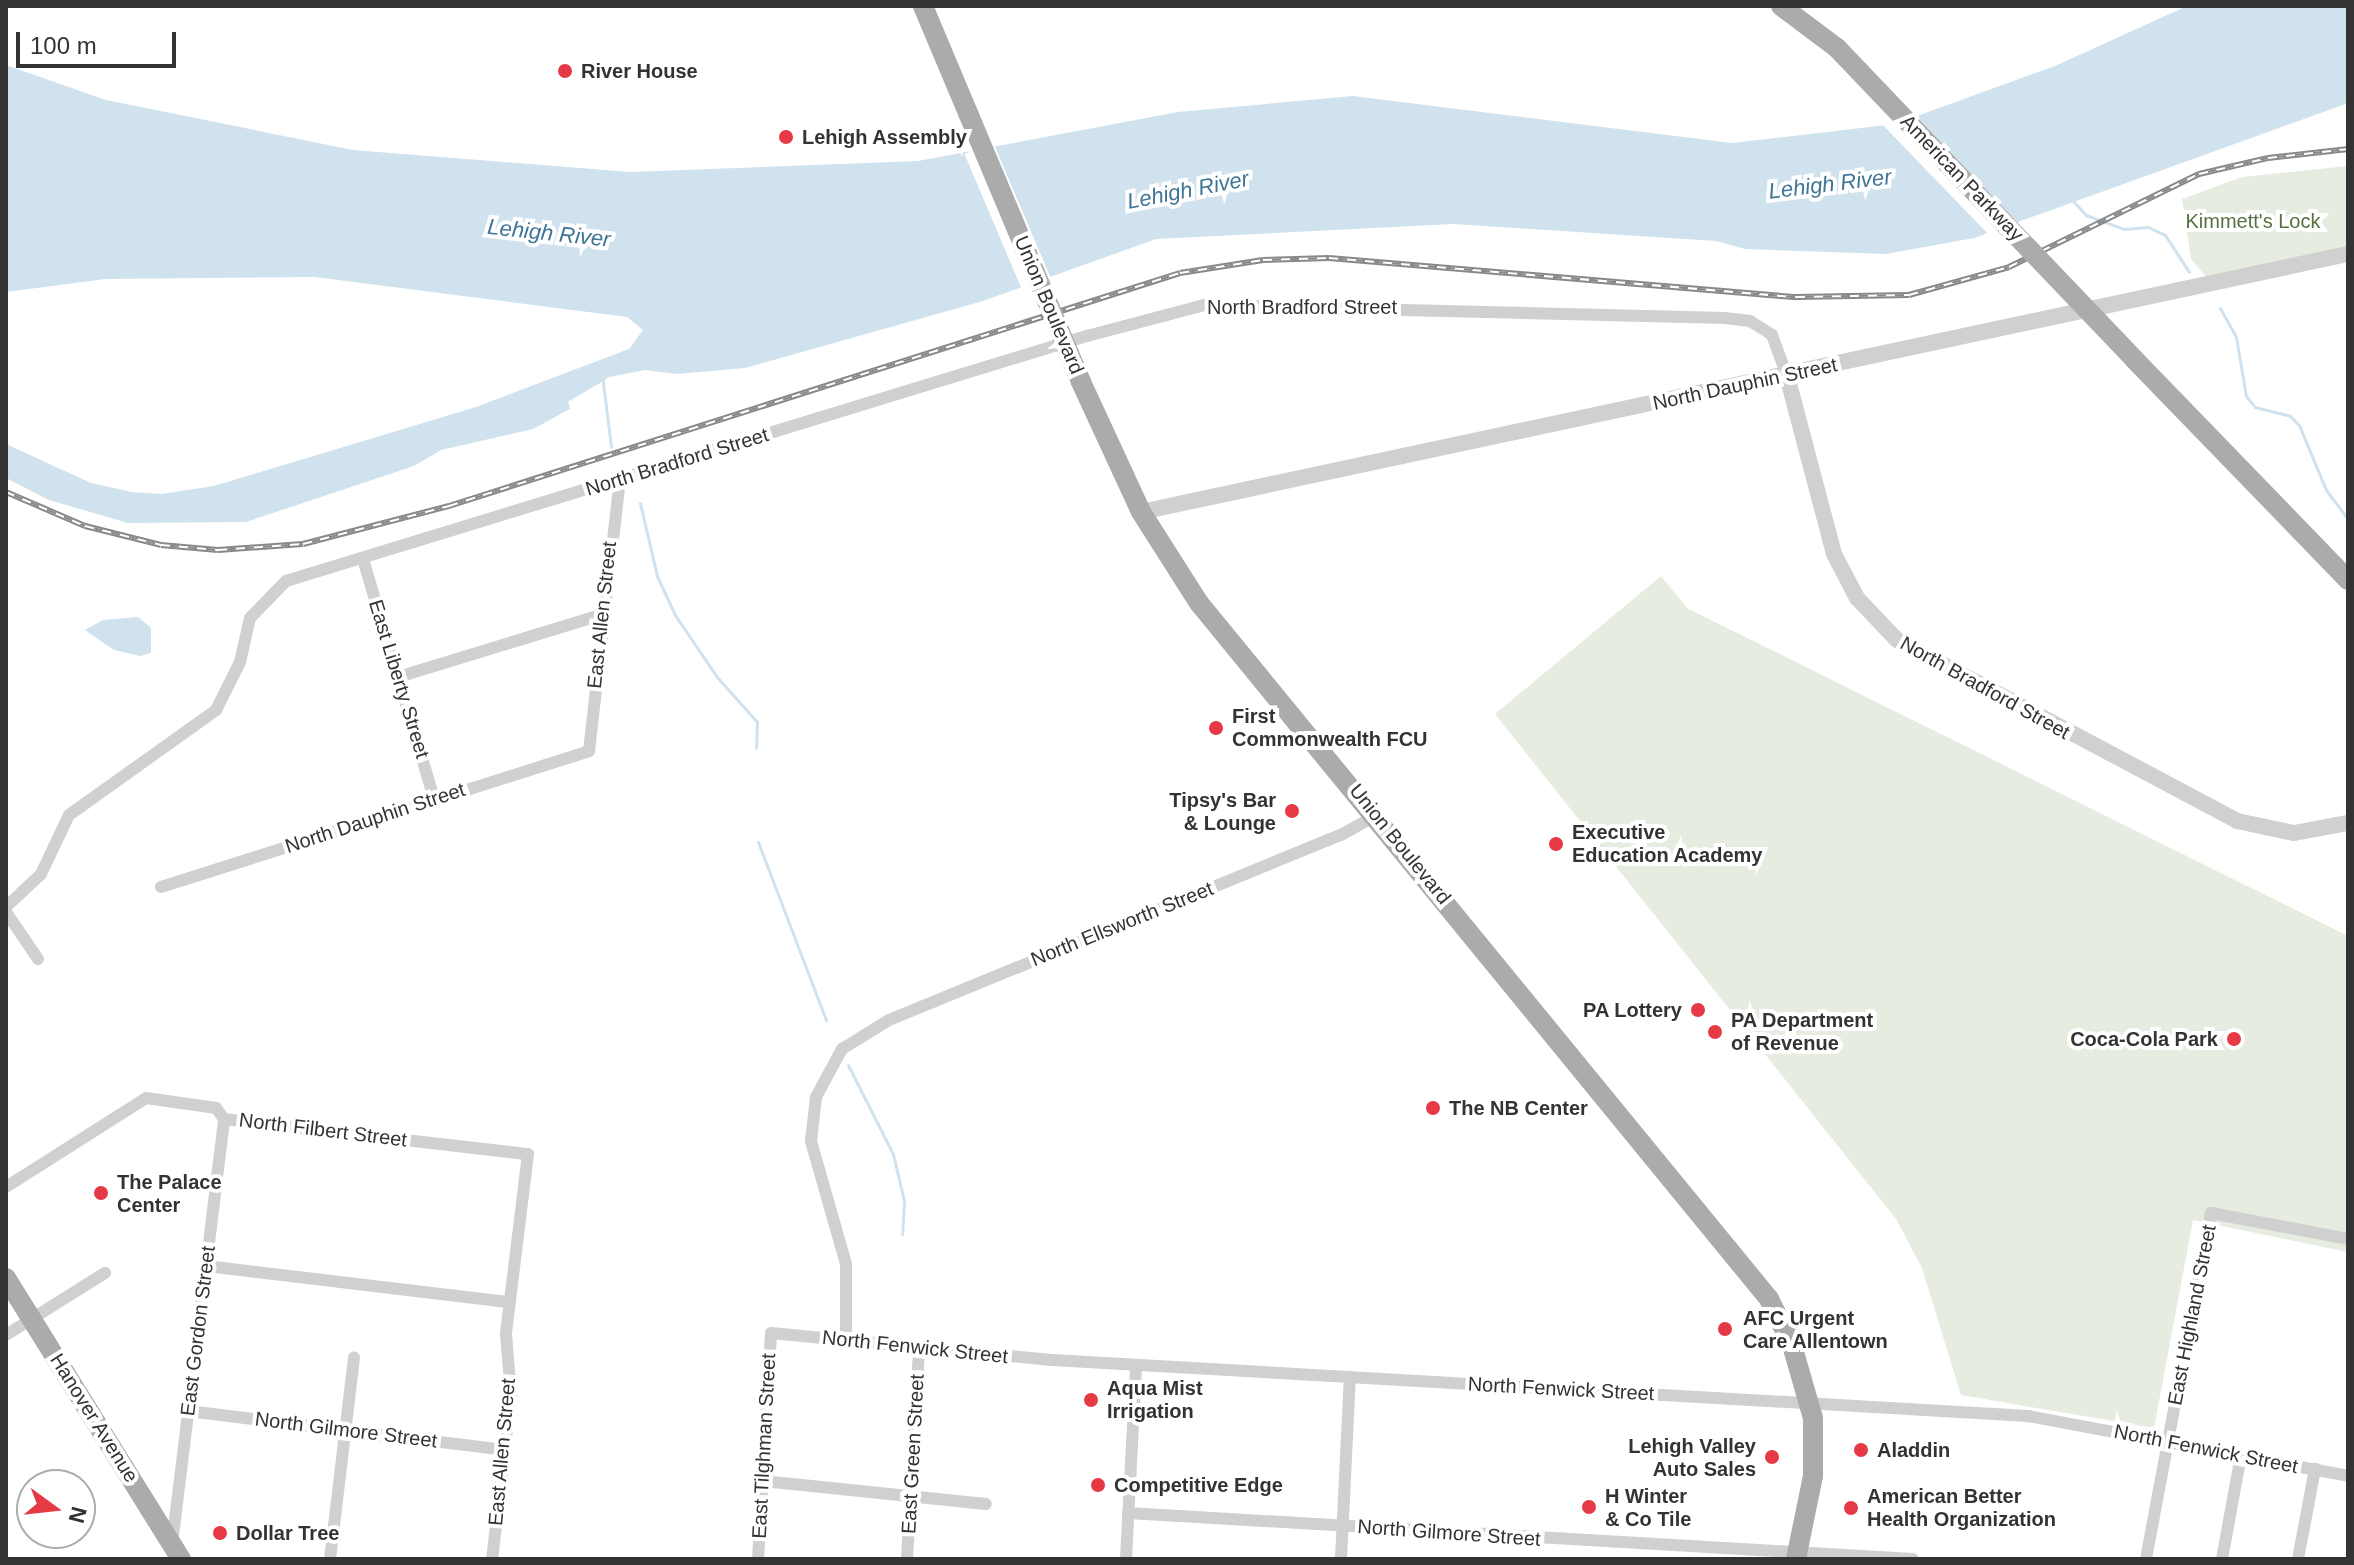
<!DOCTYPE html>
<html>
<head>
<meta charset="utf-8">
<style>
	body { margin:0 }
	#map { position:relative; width:2354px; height:1565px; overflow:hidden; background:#fff; font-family:Helvetica,sans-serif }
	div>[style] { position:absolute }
	.green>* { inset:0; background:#e6ecdf }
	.water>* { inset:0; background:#cfe2ee }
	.pier>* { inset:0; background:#fff; transform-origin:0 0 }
	.stream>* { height:3px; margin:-1.5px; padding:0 1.5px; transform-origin:1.5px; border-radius:1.5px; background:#cfe2ee }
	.river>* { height:20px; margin:-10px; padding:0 10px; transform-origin:10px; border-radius:10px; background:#cfe2ee }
	.minor>* { height:12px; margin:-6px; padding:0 6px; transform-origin:6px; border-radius:6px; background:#d0d0d0 }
	.tertiary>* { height:16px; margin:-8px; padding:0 8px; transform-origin:8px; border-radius:8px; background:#d0d0d0 }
	.primary>* { height:20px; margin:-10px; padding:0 10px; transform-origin:10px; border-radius:10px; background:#ababab }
	.rail>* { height:6px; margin-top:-3px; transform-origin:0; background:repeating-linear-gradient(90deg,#fff 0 9px,#888 0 18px); box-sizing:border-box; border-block:2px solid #888 }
	.primary-bridge>* { height:20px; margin:-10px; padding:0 10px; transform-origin:10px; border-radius:10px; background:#ababab }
	.dots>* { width:22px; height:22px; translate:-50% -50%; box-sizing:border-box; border:4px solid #fff; border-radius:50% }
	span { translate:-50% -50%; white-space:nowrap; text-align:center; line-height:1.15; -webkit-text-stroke:8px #fff; paint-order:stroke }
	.poi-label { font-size:20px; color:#333; font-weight:700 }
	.left { translate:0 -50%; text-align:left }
	.right { translate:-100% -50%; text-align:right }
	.street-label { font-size:20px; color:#333 }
	.park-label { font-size:20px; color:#56703f }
	.water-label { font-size:22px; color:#3f7597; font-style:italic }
	.frame { position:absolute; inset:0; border:8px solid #333; pointer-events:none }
	.north { position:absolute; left:16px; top:1469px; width:80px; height:80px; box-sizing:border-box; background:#fff; border:2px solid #adadad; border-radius:50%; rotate:105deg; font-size:22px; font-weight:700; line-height:32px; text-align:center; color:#333 }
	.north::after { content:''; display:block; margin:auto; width:28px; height:36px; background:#e63946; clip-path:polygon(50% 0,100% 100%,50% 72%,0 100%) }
	.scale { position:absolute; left:16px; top:32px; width:160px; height:36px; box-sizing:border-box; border:4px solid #333; border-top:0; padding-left:10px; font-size:24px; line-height:28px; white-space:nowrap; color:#333; -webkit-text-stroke:6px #fff; paint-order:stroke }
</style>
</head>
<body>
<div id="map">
	<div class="green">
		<div style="clip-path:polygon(2348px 166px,2348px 248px,2207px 278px,2191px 259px,2182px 199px,2242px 177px)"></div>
		<div style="clip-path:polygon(1661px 576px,1687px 608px,2348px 936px,2348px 1252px,2193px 1220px,2154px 1428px,1961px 1395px,1922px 1268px,1896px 1219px,1495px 714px)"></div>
	</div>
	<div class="water">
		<div style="clip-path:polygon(2187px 6px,2348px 6px,2348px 103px,1974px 238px,1886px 254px,1745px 249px,1716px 241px,1453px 224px,1156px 239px,983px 301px,745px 368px,677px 374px,645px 370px,564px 386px,570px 409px,533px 429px,441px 450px,414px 466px,246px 522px,128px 523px,49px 500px,6px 478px,6px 444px,91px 483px,132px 492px,161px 494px,214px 486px,476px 407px,629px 349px,643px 330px,627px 317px,315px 277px,105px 279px,6px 292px,6px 65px,106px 100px,353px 150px,630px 172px,918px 161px,1178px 112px,1353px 96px,1732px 143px,1895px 124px,2055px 66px)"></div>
		<div style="clip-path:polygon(138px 617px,151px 628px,151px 653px,140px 656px,114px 650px,85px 630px,103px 620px)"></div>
	</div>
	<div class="pier">
		<div style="clip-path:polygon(1913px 113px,2002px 206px,2020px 225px,1990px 236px,1880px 122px)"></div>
		<div style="left:993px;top:142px;width:151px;height:31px;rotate:67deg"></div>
	</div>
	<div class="stream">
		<div style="left:2072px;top:200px;width:21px;rotate:47deg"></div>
		<div style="left:2086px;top:215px;width:40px;rotate:20.2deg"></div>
		<div style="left:2124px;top:229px;width:24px;rotate:-5deg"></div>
		<div style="left:2148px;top:227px;width:19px;rotate:25deg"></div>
		<div style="left:2165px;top:235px;width:44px;rotate:57deg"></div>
		<div style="left:2220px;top:308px;width:33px;rotate:61deg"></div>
		<div style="left:2236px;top:337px;width:60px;rotate:80.4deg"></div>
		<div style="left:2246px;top:396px;width:14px;rotate:51deg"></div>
		<div style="left:2255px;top:407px;width:36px;rotate:14deg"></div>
		<div style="left:2290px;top:416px;width:13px;rotate:45deg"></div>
		<div style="left:2299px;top:425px;width:70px;rotate:67.4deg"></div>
		<div style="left:2326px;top:490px;width:36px;rotate:53deg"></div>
		<div style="left:602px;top:375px;width:72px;rotate:82.8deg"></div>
		<div style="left:640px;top:503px;width:75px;rotate:76.9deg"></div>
		<div style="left:657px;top:576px;width:43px;rotate:65.2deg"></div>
		<div style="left:675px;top:615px;width:75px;rotate:55.9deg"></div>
		<div style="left:717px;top:677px;width:60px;rotate:48.4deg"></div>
		<div style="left:757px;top:722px;width:26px;rotate:92deg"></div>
		<div style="left:758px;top:842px;width:191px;rotate:69.1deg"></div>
		<div style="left:848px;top:1065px;width:100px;rotate:63.2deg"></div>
		<div style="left:893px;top:1154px;width:48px;rotate:76.8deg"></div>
		<div style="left:904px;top:1201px;width:33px;rotate:93deg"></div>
	</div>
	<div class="river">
		<div style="left:544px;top:404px;width:64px;rotate:-30.2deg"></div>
	</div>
	<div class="minor">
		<div style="left:363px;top:559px;width:250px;rotate:73.5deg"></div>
		<div style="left:398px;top:677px;width:212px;rotate:-17deg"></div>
		<div style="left:161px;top:887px;width:449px;rotate:-17.6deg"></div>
		<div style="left:589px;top:751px;width:273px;rotate:-83.5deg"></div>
		<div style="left:6px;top:907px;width:48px;rotate:-43.3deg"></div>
		<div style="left:41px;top:874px;width:65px;rotate:-64.6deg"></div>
		<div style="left:69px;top:815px;width:181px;rotate:-35.5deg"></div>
		<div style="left:216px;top:710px;width:54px;rotate:-63.4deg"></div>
		<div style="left:240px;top:662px;width:45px;rotate:-77.2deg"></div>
		<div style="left:250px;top:618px;width:52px;rotate:-45.8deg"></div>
		<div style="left:286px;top:581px;width:838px;rotate:-17.01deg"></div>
		<div style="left:1087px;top:336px;width:121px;rotate:-14.8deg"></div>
		<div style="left:1204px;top:305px;width:521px;rotate:1.43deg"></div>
		<div style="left:1725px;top:318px;width:25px;rotate:7deg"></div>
		<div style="left:1750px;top:321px;width:26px;rotate:32deg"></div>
		<div style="left:1772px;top:335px;width:44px;rotate:69.9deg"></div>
		<div style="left:6px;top:912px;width:57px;rotate:55.8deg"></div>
		<div style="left:6px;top:1187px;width:166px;rotate:-32.4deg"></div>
		<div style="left:146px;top:1098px;width:71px;rotate:8.1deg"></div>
		<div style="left:216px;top:1108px;width:14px;rotate:54deg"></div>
		<div style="left:224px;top:1119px;width:306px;rotate:6.6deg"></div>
		<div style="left:528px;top:1154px;width:181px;rotate:97deg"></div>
		<div style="left:506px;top:1334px;width:62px;rotate:85.4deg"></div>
		<div style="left:511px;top:1396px;width:164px;rotate:96.6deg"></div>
		<div style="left:206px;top:1266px;width:306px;rotate:6.8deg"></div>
		<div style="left:6px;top:1335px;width:117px;rotate:-32.1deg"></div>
		<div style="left:846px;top:1341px;width:77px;rotate:-90deg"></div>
		<div style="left:846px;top:1264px;width:128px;rotate:-105.9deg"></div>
		<div style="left:811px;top:1141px;width:44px;rotate:-83.5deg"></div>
		<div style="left:816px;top:1097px;width:55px;rotate:-61.6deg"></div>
		<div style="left:842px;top:1049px;width:55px;rotate:-31.7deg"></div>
		<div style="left:889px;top:1020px;width:488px;rotate:-22.3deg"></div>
		<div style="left:1341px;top:835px;width:41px;rotate:-29.1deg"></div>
		<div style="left:188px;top:1411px;width:319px;rotate:7deg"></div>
		<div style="left:763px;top:1481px;width:224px;rotate:5.9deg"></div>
		<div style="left:1128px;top:1513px;width:786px;rotate:3.35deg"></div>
		<div style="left:172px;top:1544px;width:428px;rotate:-83deg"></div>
		<div style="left:330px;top:1559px;width:203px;rotate:-83.2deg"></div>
		<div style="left:758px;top:1559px;width:226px;rotate:-86.7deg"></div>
		<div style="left:771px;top:1333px;width:282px;rotate:5.5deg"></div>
		<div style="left:1052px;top:1360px;width:978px;rotate:3.28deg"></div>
		<div style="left:2028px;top:1416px;width:326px;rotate:10.6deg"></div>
		<div style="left:907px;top:1559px;width:210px;rotate:-86.7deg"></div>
		<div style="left:1126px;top:1559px;width:194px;rotate:-87deg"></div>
		<div style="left:1341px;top:1559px;width:182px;rotate:-87.2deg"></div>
		<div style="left:2146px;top:1559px;width:352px;rotate:-79.4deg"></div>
		<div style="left:2211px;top:1213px;width:139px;rotate:10.7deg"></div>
		<div style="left:2222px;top:1559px;width:106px;rotate:-79.6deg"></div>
		<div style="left:2298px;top:1559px;width:92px;rotate:-79.3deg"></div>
	</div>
	<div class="tertiary">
		<div style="left:1787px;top:376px;width:184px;rotate:75.2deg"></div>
		<div style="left:1834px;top:554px;width:50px;rotate:62.4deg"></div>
		<div style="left:1857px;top:598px;width:58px;rotate:46.4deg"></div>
		<div style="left:1897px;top:640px;width:385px;rotate:28deg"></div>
		<div style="left:2237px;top:821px;width:58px;rotate:11.9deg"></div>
		<div style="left:2294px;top:833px;width:55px;rotate:-10.5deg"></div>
		<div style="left:1141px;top:512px;width:1234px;rotate:-12.07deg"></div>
	</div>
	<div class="primary">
		<div style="left:923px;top:6px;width:116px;rotate:67.2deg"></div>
		<div style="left:2134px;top:359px;width:308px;rotate:45.9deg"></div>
		<div style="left:1081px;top:382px;width:143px;rotate:65.2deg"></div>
		<div style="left:1141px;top:512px;width:108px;rotate:57.5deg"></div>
		<div style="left:1199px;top:603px;width:900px;rotate:50.68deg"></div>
		<div style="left:1769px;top:1299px;width:51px;rotate:63.4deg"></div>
		<div style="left:1792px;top:1345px;width:76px;rotate:74deg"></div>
		<div style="left:1813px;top:1418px;width:58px;rotate:90deg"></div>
		<div style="left:1813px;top:1476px;width:85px;rotate:101.6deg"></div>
		<div style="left:6px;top:1278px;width:331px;rotate:58.1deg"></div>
	</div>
	<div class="rail">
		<div style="left:6px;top:492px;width:86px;rotate:23.3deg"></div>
		<div style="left:85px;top:526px;width:78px;rotate:14deg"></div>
		<div style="left:161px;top:545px;width:57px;rotate:5deg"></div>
		<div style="left:218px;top:550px;width:85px;rotate:-4deg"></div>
		<div style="left:303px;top:544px;width:151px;rotate:-14.6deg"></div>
		<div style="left:449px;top:506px;width:767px;rotate:-17.68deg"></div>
		<div style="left:1180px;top:273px;width:84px;rotate:-8.9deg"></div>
		<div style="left:1263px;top:260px;width:66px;rotate:-1.7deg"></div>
		<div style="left:1329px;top:258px;width:469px;rotate:4.8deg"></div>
		<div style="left:1796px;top:297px;width:113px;rotate:-1deg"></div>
		<div style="left:1909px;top:295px;width:104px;rotate:-15.6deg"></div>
		<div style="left:2009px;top:267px;width:212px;rotate:-26.1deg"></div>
		<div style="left:2199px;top:174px;width:71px;rotate:-13.1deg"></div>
		<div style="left:2268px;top:158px;width:81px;rotate:-6.4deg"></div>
	</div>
	<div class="primary-bridge">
		<div style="left:1781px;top:6px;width:70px;rotate:36.9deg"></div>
		<div style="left:1837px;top:48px;width:430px;rotate:46.3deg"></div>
		<div style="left:968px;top:113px;width:292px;rotate:67.2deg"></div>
	</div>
	<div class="dots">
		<div style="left:565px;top:71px;background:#e63946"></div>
		<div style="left:786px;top:137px;background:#e63946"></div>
		<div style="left:1216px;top:728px;background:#e63946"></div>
		<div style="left:1292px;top:811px;background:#e63946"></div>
		<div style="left:1556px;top:844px;background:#e63946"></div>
		<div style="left:1698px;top:1010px;background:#e63946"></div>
		<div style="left:1715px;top:1032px;background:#e63946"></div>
		<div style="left:2234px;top:1039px;background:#e63946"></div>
		<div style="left:1433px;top:1108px;background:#e63946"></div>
		<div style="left:101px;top:1193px;background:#e63946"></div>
		<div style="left:1725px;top:1329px;background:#e63946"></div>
		<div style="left:1091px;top:1400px;background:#e63946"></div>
		<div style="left:1861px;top:1450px;background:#e63946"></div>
		<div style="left:1772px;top:1457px;background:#e63946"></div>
		<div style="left:1098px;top:1485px;background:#e63946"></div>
		<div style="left:1589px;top:1507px;background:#e63946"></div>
		<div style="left:1851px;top:1508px;background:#e63946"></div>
		<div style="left:220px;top:1533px;background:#e63946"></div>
	</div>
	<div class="poi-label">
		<span class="left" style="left:581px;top:71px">River House</span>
		<span class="left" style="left:802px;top:137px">Lehigh Assembly</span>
		<span class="left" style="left:1232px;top:728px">First<br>Commonwealth FCU</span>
		<span class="right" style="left:1276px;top:812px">Tipsy's Bar<br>&amp; Lounge</span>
		<span class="left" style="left:1572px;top:844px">Executive<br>Education Academy</span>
		<span class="right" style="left:1682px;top:1010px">PA Lottery</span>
		<span class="left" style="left:1731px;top:1032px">PA Department<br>of Revenue</span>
		<span class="right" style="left:2218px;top:1039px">Coca-Cola Park</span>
		<span class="left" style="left:1449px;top:1108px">The NB Center</span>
		<span class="left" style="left:117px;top:1194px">The Palace<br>Center</span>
		<span class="left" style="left:1743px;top:1330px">AFC Urgent<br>Care Allentown</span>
		<span class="left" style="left:1107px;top:1400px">Aqua Mist<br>Irrigation</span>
		<span class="right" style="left:1756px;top:1458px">Lehigh Valley<br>Auto Sales</span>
		<span class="left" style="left:1877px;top:1450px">Aladdin</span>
		<span class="left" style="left:1114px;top:1485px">Competitive Edge</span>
		<span class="left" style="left:1605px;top:1508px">H Winter<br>&amp; Co Tile</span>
		<span class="left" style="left:1867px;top:1508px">American Better<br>Health Organization</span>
		<span class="left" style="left:236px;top:1533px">Dollar Tree</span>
	</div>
	<div class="street-label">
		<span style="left:1962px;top:178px;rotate:46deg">American Parkway</span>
		<span style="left:1049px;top:305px;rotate:67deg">Union Boulevard</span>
		<span style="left:1302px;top:307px">North Bradford Street</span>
		<span style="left:1745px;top:384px;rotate:-12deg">North Dauphin Street</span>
		<span style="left:677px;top:462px;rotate:-17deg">North Bradford Street</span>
		<span style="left:602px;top:615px;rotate:-84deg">East Allen Street</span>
		<span style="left:399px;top:679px;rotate:73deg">East Liberty Street</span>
		<span style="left:1985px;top:688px;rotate:29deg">North Bradford Street</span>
		<span style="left:375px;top:818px;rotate:-18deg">North Dauphin Street</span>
		<span style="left:1400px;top:844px;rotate:51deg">Union Boulevard</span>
		<span style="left:1122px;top:924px;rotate:-22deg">North Ellsworth Street</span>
		<span style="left:323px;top:1130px;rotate:7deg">North Filbert Street</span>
		<span style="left:2192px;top:1315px;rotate:-79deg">East Highland Street</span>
		<span style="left:198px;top:1331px;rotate:-83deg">East Gordon Street</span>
		<span style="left:915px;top:1347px;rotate:6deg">North Fenwick Street</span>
		<span style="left:1561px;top:1389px;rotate:3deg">North Fenwick Street</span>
		<span style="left:94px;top:1418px;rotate:58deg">Hanover Avenue</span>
		<span style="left:346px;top:1430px;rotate:7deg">North Gilmore Street</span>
		<span style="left:764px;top:1446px;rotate:-87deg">East Tilghman Street</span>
		<span style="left:2206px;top:1449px;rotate:11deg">North Fenwick Street</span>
		<span style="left:502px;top:1452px;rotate:-85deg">East Allen Street</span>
		<span style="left:913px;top:1454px;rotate:-87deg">East Green Street</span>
		<span style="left:1449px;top:1533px;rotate:4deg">North Gilmore Street</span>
	</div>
	<div class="park-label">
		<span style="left:2253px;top:221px">Kimmett's Lock</span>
	</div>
	<div class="water-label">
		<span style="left:1830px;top:184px;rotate:-7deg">Lehigh River</span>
		<span style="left:1188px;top:190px;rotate:-11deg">Lehigh River</span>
		<span style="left:549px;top:233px;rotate:6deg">Lehigh River</span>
	</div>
	<div class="frame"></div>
	<div class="north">N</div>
	<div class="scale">100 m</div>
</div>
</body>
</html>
